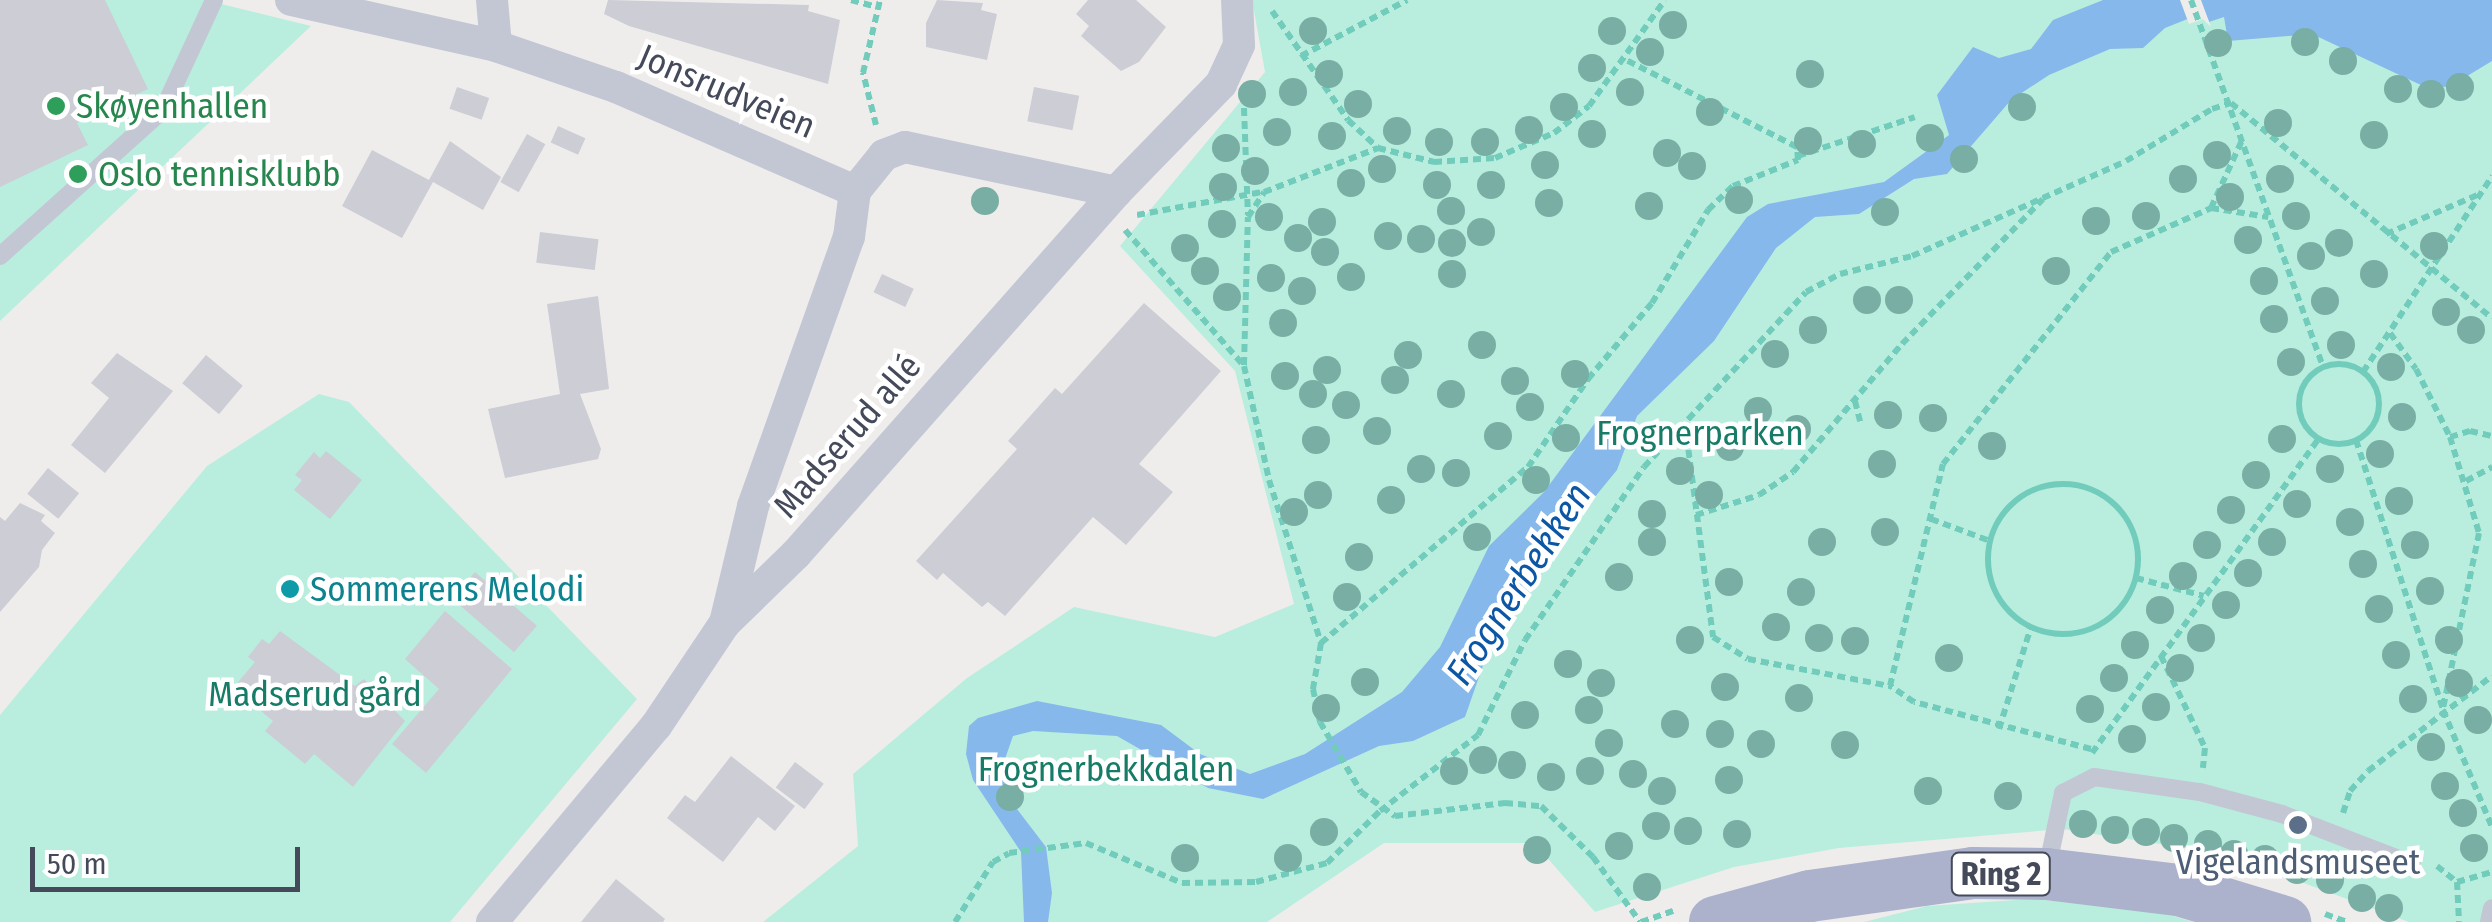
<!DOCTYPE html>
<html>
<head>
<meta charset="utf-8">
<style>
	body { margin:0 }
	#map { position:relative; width:2492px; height:922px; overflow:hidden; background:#efedec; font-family:"Fira Sans Condensed",sans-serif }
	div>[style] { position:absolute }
	.green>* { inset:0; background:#b9eede }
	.water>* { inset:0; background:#86b8ec }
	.pier>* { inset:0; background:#efedec }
	.building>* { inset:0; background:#cccdd5; transform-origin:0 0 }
	.path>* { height:6px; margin-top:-3px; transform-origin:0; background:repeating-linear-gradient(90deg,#72ccbb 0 8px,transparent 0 13px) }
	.path>.ring { margin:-3px; padding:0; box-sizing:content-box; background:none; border:6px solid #72ccbb; border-radius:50% }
	.lane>* { height:18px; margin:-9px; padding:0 9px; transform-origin:9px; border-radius:9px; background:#c3c7d4 }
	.street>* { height:32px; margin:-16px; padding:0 16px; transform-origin:16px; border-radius:16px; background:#c3c7d4 }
	.primary>* { height:52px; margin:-26px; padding:0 26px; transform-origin:26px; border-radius:26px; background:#acb2cc }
	.trees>* { width:28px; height:28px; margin:-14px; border-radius:50%; background:#78aea3 }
	.dots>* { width:28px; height:28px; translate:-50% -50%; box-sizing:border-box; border:5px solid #fff; border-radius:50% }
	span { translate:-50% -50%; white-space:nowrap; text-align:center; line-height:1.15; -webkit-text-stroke:9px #fff; paint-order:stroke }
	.shield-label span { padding:2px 8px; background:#fff; border:2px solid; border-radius:8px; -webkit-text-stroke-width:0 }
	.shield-label { font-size:32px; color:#454a5a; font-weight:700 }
	.street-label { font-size:35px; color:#454a5a }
	.leisure-label { font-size:35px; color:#27864d }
	.left { translate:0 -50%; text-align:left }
	.park-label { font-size:35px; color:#167b67 }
	.culture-label { font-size:35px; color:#0d838f }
	.service-label { font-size:35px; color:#4e5e75 }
	.water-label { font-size:38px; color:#0b57a6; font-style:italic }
	.scale { position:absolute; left:30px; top:847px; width:270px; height:45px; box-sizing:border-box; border:5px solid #454a5a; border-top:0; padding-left:12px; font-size:30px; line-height:35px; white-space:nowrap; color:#454a5a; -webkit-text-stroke:8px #fff; paint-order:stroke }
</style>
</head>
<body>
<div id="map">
	<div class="green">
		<div style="clip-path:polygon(0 0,205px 0,311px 26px,0 321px)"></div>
		<div style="clip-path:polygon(1252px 0,2492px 0,2492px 922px,2409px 922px,2225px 854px,2062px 829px,1839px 848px,1734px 867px,1595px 912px,1534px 843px,1384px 843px,1267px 922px,763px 922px,858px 846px,853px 774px,967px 678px,1074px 607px,1215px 637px,1294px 604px,1235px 371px,1120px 246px,1265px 72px)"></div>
		<div style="clip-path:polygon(319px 394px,349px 402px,637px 699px,450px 922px,0 922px,0 715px,207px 466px)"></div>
		<div style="clip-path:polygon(2030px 899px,2143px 907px,2194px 922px,1864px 922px,1927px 906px)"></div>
	</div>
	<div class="water">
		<div style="clip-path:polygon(2103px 0,2492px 0,2492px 61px,2449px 87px,2423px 86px,2312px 34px,2228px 41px,2224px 17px,2209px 22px,2205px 12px,2165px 28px,2143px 48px,2110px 49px,2049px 75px,2011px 100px,1947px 174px,1914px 179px,1859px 214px,1815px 217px,1776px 248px,1714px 341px,1637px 416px,1617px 470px,1524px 583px,1494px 634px,1465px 717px,1413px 741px,1379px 746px,1263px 799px,1208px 788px,1117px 736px,1033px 731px,1013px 736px,1005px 759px,1010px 800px,1046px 847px,1052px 893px,1048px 922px,1024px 922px,1021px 852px,973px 780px,966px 754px,969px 726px,978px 718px,1037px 701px,1161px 725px,1200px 754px,1250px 774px,1305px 754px,1402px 692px,1440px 647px,1489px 546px,1544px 492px,1747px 217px,1768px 204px,1884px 182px,1949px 135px,1937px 95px,1973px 47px,1999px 58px,2031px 49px,2053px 20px)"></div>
	</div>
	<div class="pier">
		<div style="clip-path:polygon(2180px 0,2201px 0,2211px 27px,2203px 19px,2189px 24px)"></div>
	</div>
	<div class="building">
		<div style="clip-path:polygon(0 0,105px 0,148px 89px,77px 123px,88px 145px,0 187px)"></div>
		<div style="clip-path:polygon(608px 0,809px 5px,808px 11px,840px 20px,828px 84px,629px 26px,604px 14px)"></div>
		<div style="clip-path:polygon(937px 0,983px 3px,981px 10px,997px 14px,987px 60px,926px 47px,926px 23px)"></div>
		<div style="clip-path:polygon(1088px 0,1136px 0,1166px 27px,1139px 62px,1121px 71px,1081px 36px,1089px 26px,1076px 14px)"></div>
		<div style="left:457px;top:87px;width:34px;height:23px;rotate:19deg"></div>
		<div style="left:1034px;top:87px;width:46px;height:35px;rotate:11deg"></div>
		<div style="left:558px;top:126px;width:30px;height:18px;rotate:24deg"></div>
		<div style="left:527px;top:134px;width:21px;height:55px;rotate:29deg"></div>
		<div style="clip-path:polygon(450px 141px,501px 177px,483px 210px,433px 182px,402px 238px,342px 206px,372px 150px,429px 180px)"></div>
		<div style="left:540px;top:232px;width:59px;height:31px;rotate:7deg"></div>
		<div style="left:882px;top:274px;width:35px;height:20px;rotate:25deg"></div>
		<div style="clip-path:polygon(598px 296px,609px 389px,580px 394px,601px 449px,598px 459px,505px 478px,488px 409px,560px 394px,547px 304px)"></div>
		<div style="clip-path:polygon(1144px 303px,1221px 371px,1139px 464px,1173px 492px,1126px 545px,1093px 517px,1005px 616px,988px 602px,982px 607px,943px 573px,937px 580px,916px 561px,1017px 449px,1008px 441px,1055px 388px,1062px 394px)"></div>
		<div style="clip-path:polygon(117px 353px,173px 391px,105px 473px,71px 445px,109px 398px,91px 383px)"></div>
		<div style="left:206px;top:355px;width:48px;height:37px;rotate:40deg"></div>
		<div style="clip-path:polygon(326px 451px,362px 480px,330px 519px,294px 490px,302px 480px,295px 475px,314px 452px,320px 458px)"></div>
		<div style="left:48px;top:468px;width:40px;height:33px;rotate:39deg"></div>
		<div style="clip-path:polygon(20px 503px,45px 515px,41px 521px,55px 533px,42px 550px,39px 567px,0 612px,0 517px,5px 521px)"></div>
		<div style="left:475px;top:572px;width:82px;height:35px;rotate:41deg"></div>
		<div style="clip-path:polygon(445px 611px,512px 669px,426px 773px,392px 744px,439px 689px,405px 659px)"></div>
		<div style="clip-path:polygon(280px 631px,355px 686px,364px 679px,405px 721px,353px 787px,314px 754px,305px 764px,265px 731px,273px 721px,233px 688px,255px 662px,248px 657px,262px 639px,269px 644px)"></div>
		<div style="clip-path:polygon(731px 756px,795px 806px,775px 831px,758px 817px,723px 862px,667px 818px,685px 795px,695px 802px)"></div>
		<div style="left:795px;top:762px;width:36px;height:32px;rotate:37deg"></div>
		<div style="clip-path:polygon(616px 879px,665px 919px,663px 922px,581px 922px)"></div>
	</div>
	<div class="path">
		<div style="left:851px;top:0;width:27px;rotate:15deg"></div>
		<div style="left:2191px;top:0;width:390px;rotate:70.2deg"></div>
		<div style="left:1272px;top:11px;width:133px;rotate:55.1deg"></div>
		<div style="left:1348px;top:120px;width:41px;rotate:43deg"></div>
		<div style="left:1378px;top:148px;width:58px;rotate:14deg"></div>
		<div style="left:1434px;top:162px;width:61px;rotate:-3.8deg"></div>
		<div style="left:1495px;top:158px;width:64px;rotate:-23deg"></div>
		<div style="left:1554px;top:133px;width:44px;rotate:-37.6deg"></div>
		<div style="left:1589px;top:106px;width:130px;rotate:-54.4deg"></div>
		<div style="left:1301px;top:56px;width:120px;rotate:-27.8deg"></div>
		<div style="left:1244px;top:108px;width:107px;rotate:87.9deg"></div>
		<div style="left:876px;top:125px;width:54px;rotate:-104deg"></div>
		<div style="left:863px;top:73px;width:75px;rotate:-76.9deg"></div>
		<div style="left:1798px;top:156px;width:123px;rotate:-18.4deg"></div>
		<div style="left:2211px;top:208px;width:77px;rotate:-65.4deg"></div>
		<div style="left:1137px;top:215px;width:127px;rotate:-10.4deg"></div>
		<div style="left:1125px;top:230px;width:181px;rotate:48.8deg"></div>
		<div style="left:1244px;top:366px;width:117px;rotate:77.6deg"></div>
		<div style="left:1269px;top:480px;width:171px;rotate:72.3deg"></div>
		<div style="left:1321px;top:643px;width:47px;rotate:99.9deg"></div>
		<div style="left:1313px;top:689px;width:34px;rotate:78deg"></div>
		<div style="left:1320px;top:722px;width:81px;rotate:59.6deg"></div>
		<div style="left:1361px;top:792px;width:42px;rotate:35.2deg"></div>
		<div style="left:1395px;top:816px;width:111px;rotate:-6.7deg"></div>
		<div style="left:1505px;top:803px;width:36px;rotate:5deg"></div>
		<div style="left:1541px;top:806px;width:73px;rotate:44.4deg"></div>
		<div style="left:1593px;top:857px;width:80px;rotate:54.1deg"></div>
		<div style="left:2386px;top:234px;width:102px;rotate:-23.1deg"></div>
		<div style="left:2390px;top:333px;width:44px;rotate:54.2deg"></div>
		<div style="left:2416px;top:369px;width:76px;rotate:63.4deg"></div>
		<div style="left:2450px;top:437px;width:100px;rotate:73.2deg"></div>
		<div style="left:2479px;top:533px;width:180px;rotate:101.6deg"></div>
		<div class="ring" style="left:2299px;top:364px;width:74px;height:74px"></div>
		<div style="left:1244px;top:365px;width:148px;rotate:-88.5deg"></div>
		<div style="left:1248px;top:217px;width:30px;rotate:-57deg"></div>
		<div style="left:1264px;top:192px;width:122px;rotate:-21.1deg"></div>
		<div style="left:2363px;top:372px;width:235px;rotate:-56.6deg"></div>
		<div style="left:1855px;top:401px;width:21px;rotate:76deg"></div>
		<div style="left:1685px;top:424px;width:215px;rotate:82.5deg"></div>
		<div style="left:1713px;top:637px;width:41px;rotate:32.2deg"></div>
		<div style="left:1748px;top:659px;width:145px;rotate:10.8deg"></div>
		<div style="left:2450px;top:437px;width:21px;rotate:-17deg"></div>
		<div style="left:2470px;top:431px;width:23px;rotate:13deg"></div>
		<div style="left:2356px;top:440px;width:284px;rotate:72.1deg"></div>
		<div style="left:2443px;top:710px;width:127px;rotate:67.3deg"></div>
		<div style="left:2466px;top:481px;width:30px;rotate:-28deg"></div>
		<div class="ring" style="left:1988px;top:484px;width:144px;height:144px"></div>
		<div style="left:1696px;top:515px;width:66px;rotate:-17.6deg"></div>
		<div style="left:1759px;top:495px;width:41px;rotate:-34.1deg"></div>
		<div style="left:1793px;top:472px;width:168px;rotate:-49.6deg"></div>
		<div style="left:1902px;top:344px;width:202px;rotate:-45.8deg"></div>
		<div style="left:1931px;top:519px;width:63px;rotate:20.4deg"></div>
		<div style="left:2136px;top:578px;width:70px;rotate:14.8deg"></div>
		<div style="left:1321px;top:643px;width:272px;rotate:-40.4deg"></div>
		<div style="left:1528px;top:467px;width:107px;rotate:-55.7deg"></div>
		<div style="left:1588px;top:379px;width:99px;rotate:-49.9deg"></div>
		<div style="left:1652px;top:303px;width:109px;rotate:-58.9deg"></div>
		<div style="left:1708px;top:210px;width:35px;rotate:-44deg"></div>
		<div style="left:1733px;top:186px;width:70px;rotate:-21.8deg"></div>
		<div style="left:1798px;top:160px;width:13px;rotate:-94deg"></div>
		<div style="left:1797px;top:147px;width:192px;rotate:-153deg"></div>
		<div style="left:2161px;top:656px;width:102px;rotate:64.4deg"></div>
		<div style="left:2205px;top:748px;width:20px;rotate:96deg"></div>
		<div style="left:1999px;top:729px;width:107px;rotate:-72.6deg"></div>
		<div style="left:2091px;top:749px;width:183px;rotate:-165.1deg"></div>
		<div style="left:1914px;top:702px;width:29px;rotate:-146deg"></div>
		<div style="left:1890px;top:686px;width:228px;rotate:-76.6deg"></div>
		<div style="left:1943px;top:464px;width:270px;rotate:-51.6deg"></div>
		<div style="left:2111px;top:252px;width:109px;rotate:-23.7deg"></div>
		<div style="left:2211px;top:208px;width:58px;rotate:9deg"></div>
		<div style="left:2092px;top:753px;width:388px;rotate:-54.2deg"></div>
		<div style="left:2343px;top:813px;width:23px;rotate:-72deg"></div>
		<div style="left:2350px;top:791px;width:27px;rotate:-48deg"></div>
		<div style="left:2368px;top:771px;width:156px;rotate:-37.5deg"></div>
		<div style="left:2437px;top:866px;width:26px;rotate:39deg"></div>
		<div style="left:2457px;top:882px;width:36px;rotate:-16deg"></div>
		<div style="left:2457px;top:882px;width:40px;rotate:87.1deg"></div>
		<div style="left:2325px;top:914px;width:23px;rotate:20deg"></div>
		<div style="left:955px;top:922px;width:71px;rotate:-57.7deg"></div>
		<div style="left:993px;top:862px;width:18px;rotate:-29deg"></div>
		<div style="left:1009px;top:853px;width:78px;rotate:-7.4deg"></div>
		<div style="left:1086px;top:843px;width:104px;rotate:22.6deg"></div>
		<div style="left:1182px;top:883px;width:74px;rotate:-0.8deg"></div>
		<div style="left:1256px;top:882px;width:73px;rotate:-15deg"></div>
		<div style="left:1327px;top:863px;width:74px;rotate:-44.5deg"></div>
		<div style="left:1380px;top:811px;width:124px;rotate:-37.8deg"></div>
		<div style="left:1478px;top:735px;width:106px;rotate:-63.7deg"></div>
		<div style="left:1525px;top:640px;width:210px;rotate:-55.5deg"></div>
		<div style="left:1644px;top:467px;width:238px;rotate:-47.2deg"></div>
		<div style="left:1806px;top:292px;width:38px;rotate:-28deg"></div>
		<div style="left:1840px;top:274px;width:74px;rotate:-14deg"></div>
		<div style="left:1912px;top:256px;width:234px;rotate:-23.9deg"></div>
		<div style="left:2126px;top:161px;width:100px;rotate:-31.2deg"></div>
		<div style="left:2212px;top:109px;width:20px;rotate:-18deg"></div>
		<div style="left:2231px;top:103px;width:338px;rotate:39.5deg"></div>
		<div style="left:1641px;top:922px;width:34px;rotate:-19deg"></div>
	</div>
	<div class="lane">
		<div style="left:0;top:256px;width:219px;rotate:-41.9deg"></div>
		<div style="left:163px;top:110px;width:121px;rotate:-65.1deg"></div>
		<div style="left:2047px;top:869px;width:78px;rotate:-78.1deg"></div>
		<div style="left:2063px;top:793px;width:35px;rotate:-27deg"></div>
		<div style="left:2094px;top:777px;width:107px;rotate:8.1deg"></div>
		<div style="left:2200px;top:792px;width:85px;rotate:15deg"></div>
		<div style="left:2282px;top:814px;width:139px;rotate:21deg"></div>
		<div style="left:2489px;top:922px;width:14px;rotate:-78deg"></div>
	</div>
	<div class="street">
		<div style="left:291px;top:0;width:210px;rotate:12.6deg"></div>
		<div style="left:496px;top:46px;width:127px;rotate:18.9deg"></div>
		<div style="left:616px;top:87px;width:261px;rotate:23.5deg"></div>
		<div style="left:855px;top:191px;width:46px;rotate:-51.1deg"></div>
		<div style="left:884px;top:155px;width:22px;rotate:-21deg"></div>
		<div style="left:905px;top:147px;width:216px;rotate:12deg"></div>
		<div style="left:492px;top:0;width:46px;rotate:85deg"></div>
		<div style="left:725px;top:623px;width:120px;rotate:-76.5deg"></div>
		<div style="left:753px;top:506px;width:286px;rotate:-70.4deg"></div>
		<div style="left:849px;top:237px;width:46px;rotate:-82.6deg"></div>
		<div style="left:492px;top:922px;width:256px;rotate:-50.1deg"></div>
		<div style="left:656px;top:726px;width:124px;rotate:-56.2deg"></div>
		<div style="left:725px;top:623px;width:99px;rotate:-44.2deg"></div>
		<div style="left:796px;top:554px;width:483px;rotate:-48.5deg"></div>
		<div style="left:1116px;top:192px;width:151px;rotate:-45.8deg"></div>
		<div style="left:1221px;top:84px;width:43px;rotate:-65.2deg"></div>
		<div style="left:1239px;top:45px;width:45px;rotate:-92.5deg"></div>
	</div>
	<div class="primary">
		<div style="left:1715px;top:922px;width:98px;rotate:-15.3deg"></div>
		<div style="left:1810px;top:896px;width:165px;rotate:-8deg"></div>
		<div style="left:1973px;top:873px;width:73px;rotate:0.8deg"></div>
		<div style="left:2046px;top:874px;width:134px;rotate:6.9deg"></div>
		<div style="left:2179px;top:890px;width:111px;rotate:16.8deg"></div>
	</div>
	<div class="trees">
		<div style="left:1673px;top:25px"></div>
		<div style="left:1313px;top:31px"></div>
		<div style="left:1612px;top:31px"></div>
		<div style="left:2305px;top:42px"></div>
		<div style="left:2218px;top:43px"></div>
		<div style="left:1650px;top:52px"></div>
		<div style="left:2343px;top:61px"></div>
		<div style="left:1592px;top:68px"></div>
		<div style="left:1329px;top:74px"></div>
		<div style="left:1810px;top:74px"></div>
		<div style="left:2460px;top:87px"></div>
		<div style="left:2398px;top:89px"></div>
		<div style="left:1293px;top:92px"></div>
		<div style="left:1630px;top:92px"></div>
		<div style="left:1252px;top:94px"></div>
		<div style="left:2431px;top:94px"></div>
		<div style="left:1358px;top:104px"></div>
		<div style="left:1564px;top:107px"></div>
		<div style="left:2022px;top:107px"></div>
		<div style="left:1710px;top:112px"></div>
		<div style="left:2278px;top:123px"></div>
		<div style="left:1529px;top:130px"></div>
		<div style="left:1397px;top:131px"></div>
		<div style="left:1277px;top:132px"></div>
		<div style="left:1592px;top:134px"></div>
		<div style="left:2374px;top:135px"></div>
		<div style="left:1332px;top:136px"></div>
		<div style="left:1930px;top:138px"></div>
		<div style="left:1808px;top:141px"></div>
		<div style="left:1439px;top:142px"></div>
		<div style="left:1485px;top:142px"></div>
		<div style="left:1862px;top:144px"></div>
		<div style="left:1226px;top:148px"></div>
		<div style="left:1667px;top:153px"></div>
		<div style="left:2217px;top:155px"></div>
		<div style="left:1964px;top:159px"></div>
		<div style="left:1545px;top:165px"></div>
		<div style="left:1692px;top:166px"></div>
		<div style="left:1382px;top:169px"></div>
		<div style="left:1255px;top:171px"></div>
		<div style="left:2183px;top:179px"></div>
		<div style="left:2280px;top:179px"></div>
		<div style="left:1351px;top:183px"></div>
		<div style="left:1437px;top:185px"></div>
		<div style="left:1491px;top:185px"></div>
		<div style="left:1223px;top:187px"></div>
		<div style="left:2230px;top:197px"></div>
		<div style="left:1739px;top:200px"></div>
		<div style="left:985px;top:201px"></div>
		<div style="left:1549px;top:203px"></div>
		<div style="left:1649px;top:206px"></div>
		<div style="left:1451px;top:211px"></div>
		<div style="left:1885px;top:212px"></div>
		<div style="left:2146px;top:216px"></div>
		<div style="left:2296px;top:216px"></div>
		<div style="left:1269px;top:217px"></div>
		<div style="left:2096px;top:221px"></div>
		<div style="left:1322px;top:222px"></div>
		<div style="left:1222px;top:224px"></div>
		<div style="left:1481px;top:232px"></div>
		<div style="left:1388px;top:236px"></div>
		<div style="left:1298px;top:238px"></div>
		<div style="left:1421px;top:239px"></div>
		<div style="left:2248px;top:240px"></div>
		<div style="left:1452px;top:243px"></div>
		<div style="left:2339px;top:243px"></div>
		<div style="left:2434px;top:246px"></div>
		<div style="left:1185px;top:248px"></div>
		<div style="left:1325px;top:252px"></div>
		<div style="left:2311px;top:256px"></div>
		<div style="left:1205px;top:271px"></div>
		<div style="left:2056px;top:271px"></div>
		<div style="left:1452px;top:274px"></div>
		<div style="left:2374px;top:274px"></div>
		<div style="left:1351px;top:277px"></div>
		<div style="left:1271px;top:278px"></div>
		<div style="left:2264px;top:281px"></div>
		<div style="left:1302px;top:291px"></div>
		<div style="left:1227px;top:297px"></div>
		<div style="left:1867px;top:300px"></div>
		<div style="left:1899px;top:300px"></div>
		<div style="left:2325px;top:301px"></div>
		<div style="left:2446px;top:312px"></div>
		<div style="left:2274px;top:319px"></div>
		<div style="left:1283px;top:323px"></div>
		<div style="left:1813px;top:330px"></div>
		<div style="left:2471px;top:330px"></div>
		<div style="left:1482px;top:345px"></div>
		<div style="left:2341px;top:345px"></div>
		<div style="left:1775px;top:354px"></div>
		<div style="left:1408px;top:355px"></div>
		<div style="left:2291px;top:362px"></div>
		<div style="left:2391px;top:367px"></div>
		<div style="left:1327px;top:370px"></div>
		<div style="left:1575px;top:374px"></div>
		<div style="left:1285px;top:376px"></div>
		<div style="left:1395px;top:380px"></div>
		<div style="left:1515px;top:381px"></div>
		<div style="left:1313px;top:394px"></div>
		<div style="left:1451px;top:394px"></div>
		<div style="left:1346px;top:405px"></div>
		<div style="left:1530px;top:407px"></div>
		<div style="left:1758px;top:411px"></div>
		<div style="left:1888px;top:415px"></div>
		<div style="left:2402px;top:417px"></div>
		<div style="left:1933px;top:418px"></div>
		<div style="left:1797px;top:429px"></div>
		<div style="left:1377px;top:431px"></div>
		<div style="left:1498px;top:436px"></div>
		<div style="left:1566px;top:438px"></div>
		<div style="left:2282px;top:439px"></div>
		<div style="left:1316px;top:440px"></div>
		<div style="left:1992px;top:446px"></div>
		<div style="left:1730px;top:447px"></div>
		<div style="left:2380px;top:454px"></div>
		<div style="left:1882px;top:464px"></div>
		<div style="left:1421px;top:469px"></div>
		<div style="left:2330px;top:469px"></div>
		<div style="left:1680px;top:471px"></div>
		<div style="left:1456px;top:473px"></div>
		<div style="left:2256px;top:475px"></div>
		<div style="left:1536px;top:480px"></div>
		<div style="left:1318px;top:495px"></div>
		<div style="left:1709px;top:495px"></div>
		<div style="left:1391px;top:500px"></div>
		<div style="left:2399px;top:501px"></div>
		<div style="left:2297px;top:504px"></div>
		<div style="left:2231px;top:510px"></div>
		<div style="left:1294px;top:512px"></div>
		<div style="left:1652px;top:514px"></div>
		<div style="left:2350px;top:522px"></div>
		<div style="left:1885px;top:532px"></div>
		<div style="left:1477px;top:537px"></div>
		<div style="left:1652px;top:542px"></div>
		<div style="left:1822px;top:542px"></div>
		<div style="left:2272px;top:542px"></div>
		<div style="left:2207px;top:545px"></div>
		<div style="left:2415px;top:545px"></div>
		<div style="left:1359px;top:557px"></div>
		<div style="left:2363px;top:564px"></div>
		<div style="left:2248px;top:573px"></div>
		<div style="left:2183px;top:576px"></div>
		<div style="left:1619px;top:577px"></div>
		<div style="left:1729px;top:582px"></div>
		<div style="left:2430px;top:591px"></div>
		<div style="left:1801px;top:592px"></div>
		<div style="left:1347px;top:597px"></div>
		<div style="left:2226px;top:605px"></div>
		<div style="left:2379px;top:609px"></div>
		<div style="left:2160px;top:610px"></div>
		<div style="left:1776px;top:627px"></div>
		<div style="left:1819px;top:638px"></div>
		<div style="left:2201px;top:638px"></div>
		<div style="left:1690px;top:640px"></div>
		<div style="left:2449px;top:640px"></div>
		<div style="left:1855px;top:641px"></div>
		<div style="left:2135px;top:645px"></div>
		<div style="left:2396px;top:655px"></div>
		<div style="left:1949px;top:658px"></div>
		<div style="left:1568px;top:664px"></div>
		<div style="left:2180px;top:668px"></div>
		<div style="left:2114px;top:678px"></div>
		<div style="left:1365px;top:682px"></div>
		<div style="left:1601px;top:683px"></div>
		<div style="left:2459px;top:683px"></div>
		<div style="left:1725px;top:687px"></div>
		<div style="left:1799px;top:698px"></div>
		<div style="left:2413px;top:699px"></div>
		<div style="left:2156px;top:707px"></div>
		<div style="left:1326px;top:708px"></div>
		<div style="left:2090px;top:709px"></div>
		<div style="left:1589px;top:710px"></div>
		<div style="left:1525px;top:715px"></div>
		<div style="left:2478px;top:720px"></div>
		<div style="left:1675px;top:724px"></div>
		<div style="left:1720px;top:734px"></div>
		<div style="left:2132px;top:739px"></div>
		<div style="left:1609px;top:743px"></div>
		<div style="left:1761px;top:744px"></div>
		<div style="left:1845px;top:745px"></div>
		<div style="left:2431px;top:747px"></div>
		<div style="left:1483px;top:760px"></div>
		<div style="left:1512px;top:765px"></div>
		<div style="left:1454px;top:771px"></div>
		<div style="left:1590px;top:771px"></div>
		<div style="left:1633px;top:774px"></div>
		<div style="left:1551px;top:777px"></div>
		<div style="left:1729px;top:780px"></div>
		<div style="left:2445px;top:786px"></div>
		<div style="left:1662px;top:791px"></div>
		<div style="left:1928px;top:791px"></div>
		<div style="left:2008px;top:796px"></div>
		<div style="left:1010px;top:797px"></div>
		<div style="left:2463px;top:813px"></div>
		<div style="left:2083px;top:824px"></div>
		<div style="left:1656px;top:826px"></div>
		<div style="left:2115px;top:830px"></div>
		<div style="left:1688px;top:831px"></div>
		<div style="left:1324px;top:832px"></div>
		<div style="left:2146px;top:832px"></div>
		<div style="left:1737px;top:834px"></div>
		<div style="left:2174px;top:838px"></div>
		<div style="left:2208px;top:844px"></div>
		<div style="left:1619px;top:846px"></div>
		<div style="left:2474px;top:848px"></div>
		<div style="left:1537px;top:850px"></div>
		<div style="left:2234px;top:854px"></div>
		<div style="left:1185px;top:858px"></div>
		<div style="left:1288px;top:858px"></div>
		<div style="left:2265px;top:859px"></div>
		<div style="left:2297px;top:870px"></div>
		<div style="left:2330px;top:880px"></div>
		<div style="left:1647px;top:887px"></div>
		<div style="left:2362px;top:898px"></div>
		<div style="left:2389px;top:908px"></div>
	</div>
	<div class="dots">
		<div style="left:56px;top:106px;background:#2e9e5b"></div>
		<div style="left:78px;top:174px;background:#2e9e5b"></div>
		<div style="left:290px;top:589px;background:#0f9aa8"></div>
		<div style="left:2298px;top:825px;background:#5c6f8a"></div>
	</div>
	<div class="shield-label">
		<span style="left:2001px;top:874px">Ring 2</span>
	</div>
	<div class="street-label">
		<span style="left:727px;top:91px;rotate:23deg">Jonsrudveien</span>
		<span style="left:847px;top:436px;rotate:-49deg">Madserud allé</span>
	</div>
	<div class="leisure-label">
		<span class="left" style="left:76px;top:106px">Skøyenhallen</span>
		<span class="left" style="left:98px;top:174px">Oslo tennisklubb</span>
	</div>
	<div class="park-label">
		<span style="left:1700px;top:433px">Frognerparken</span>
		<span style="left:315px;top:694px">Madserud gård</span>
		<span style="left:1106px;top:769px">Frognerbekkdalen</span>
	</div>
	<div class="culture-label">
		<span class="left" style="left:310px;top:589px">Sommerens Melodi</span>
	</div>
	<div class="service-label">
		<span style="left:2298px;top:862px">Vigelandsmuseet</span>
	</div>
	<div class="water-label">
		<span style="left:1519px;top:584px;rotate:-57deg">Frognerbekken</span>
	</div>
	<div class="scale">50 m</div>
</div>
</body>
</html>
